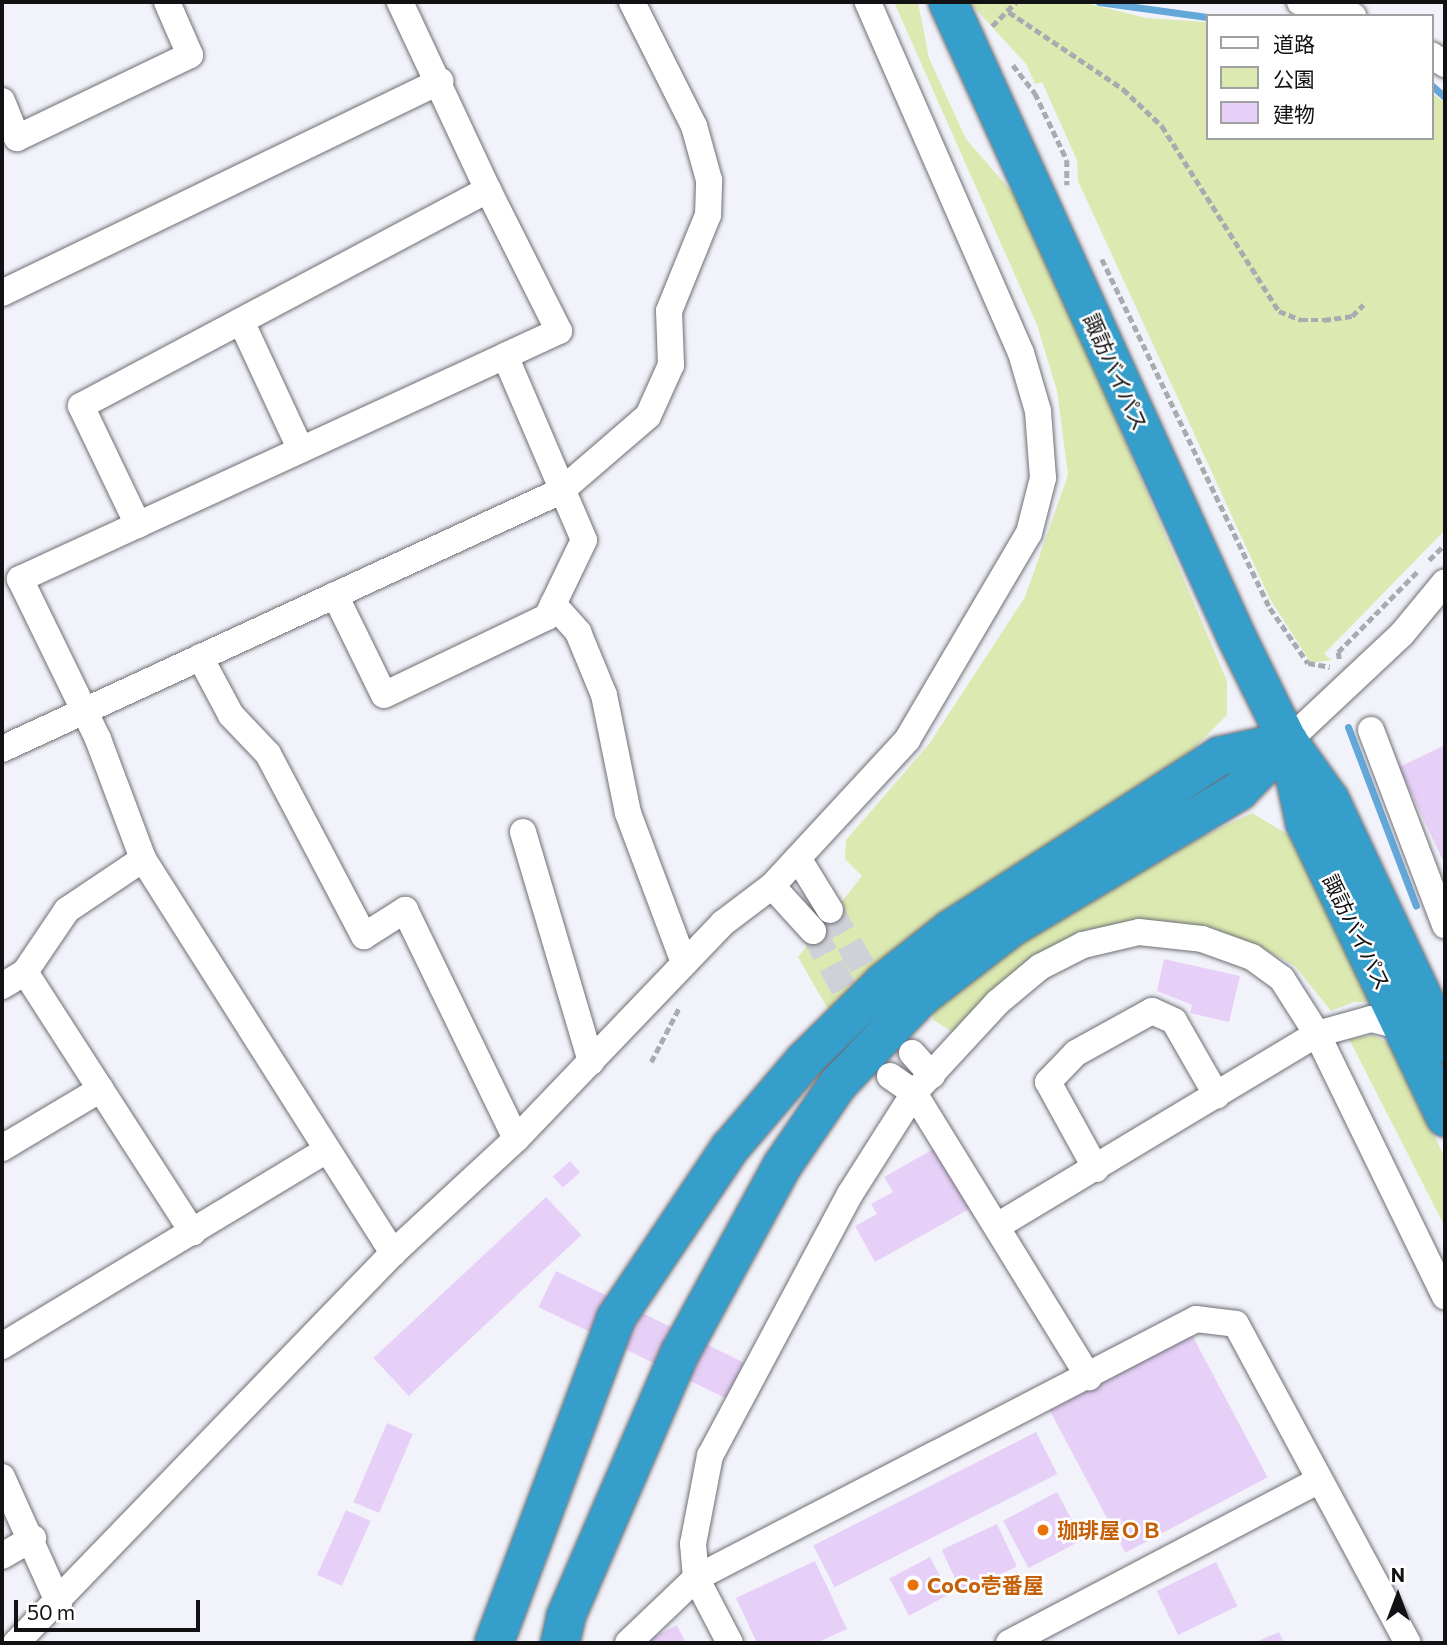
<!DOCTYPE html>
<html>
<head>
<meta charset="utf-8">
<style>
	body { margin:0 }
	#map { position:relative; width:1447px; height:1645px; overflow:hidden; background:#f2f3fa; font-family:Commissioner,"Noto Sans JP",sans-serif }
	div>[style] { position:absolute }
	.green>* { inset:0; background:#dceab1 }
	.stream>* { height:7px; margin:-3.5px; padding:0 3.5px; transform-origin:3.5px; border-radius:3.5px; background:#63a8d9 }
	.building>* { inset:0; background:#e7d0f8; transform-origin:0 0 }
	.minor-tunnel>* { height:26px; margin-top:-13px; transform-origin:0; background:repeating-linear-gradient(90deg,#d0d1d8 0 26px,transparent 0 39px) }
	.path>* { height:4.5px; margin-top:-2.25px; transform-origin:0; background:repeating-linear-gradient(90deg,#aaabb0 0 7px,transparent 0 10.5px) }
	.roads { filter:drop-shadow(0 0 2px #6e6f75) drop-shadow(0 0 2px #6e6f75) }
	.minor>* { height:26px; margin:-13px; padding:0 13px; transform-origin:13px; border-radius:13px; background:#fff }
	.highway>* { height:38px; margin:-19px; padding:0 19px; transform-origin:19px; border-radius:19px; background:#359eca }
	.dots>* { width:19px; height:19px; translate:-50% -50%; box-sizing:border-box; border:4px solid #fff; border-radius:50% }
	span { translate:-50% -50%; white-space:nowrap; text-align:center; line-height:1.15; -webkit-text-stroke:5px #fff; paint-order:stroke }
	.street-label { font-size:21px; color:#121214 }
	.food-label { font-size:21px; color:#c56008; font-weight:700 }
	.left { translate:0 -50%; text-align:left }
	.frame { position:absolute; inset:0; border:4px solid #121214; pointer-events:none }
	.legend { position:absolute; left:1206px; top:14px; width:228px; height:126px; box-sizing:border-box; background:#fff; border:2px solid #a0a0a1; margin:0; padding:9px 12px; list-style:none; font-size:21px; color:#121214 }
	.legend li { display:flex; align-items:center; gap:14px; height:35px }
	.legend b { width:35px; border:2px solid #a0a0a1 }
	.north { position:absolute; left:1363px; top:1561px; width:70px; height:70px; -webkit-text-stroke:5px #fff; paint-order:stroke; rotate:0deg; font-size:19px; font-weight:700; line-height:28px; text-align:center; color:#121214 }
	.north::after { content:''; display:block; margin:auto; width:24px; height:32px; background:#121214; clip-path:polygon(50% 0,100% 100%,50% 72%,0 100%) }
	.scale { position:absolute; left:14px; top:1600px; width:186px; height:32px; box-sizing:border-box; border:4px solid #121214; border-top:0; padding-left:9px; font-size:21px; line-height:24px; white-space:nowrap; color:#121214; -webkit-text-stroke:5px #fff; paint-order:stroke }
</style>
</head>
<body>
<div id="map">
	<div class="green">
		<div style="clip-path:polygon(894px 2px,918px 2px,929px 58px,966px 139px,1020px 201px,1036px 232px,1227px 681px,1227px 715px,1192px 750px,928px 936px,833px 1018px,798px 957px,862px 876px,845px 859px,846px 840px,929px 744px,1025px 597px,1068px 475px,1057px 391px,1037px 325px)"></div>
		<div style="clip-path:polygon(969px 2px,1082px 2px,1146px 18px,1207px 22px,1207px 138px,1431px 138px,1431px 92px,1445px 103px,1445px 530px,1324px 654px,1332px 660px,1311px 663px,1270px 599px,1078px 181px,1077px 160px,1042px 82px,1035px 84px,1026px 64px)"></div>
		<div style="clip-path:polygon(1252px 813px,1289px 835px,1374px 1002px,1354px 1002px,1331px 1011px,1295px 966px,1264px 949px,1226px 936px,1130px 924px,956px 1034px,933px 1020px,933px 1012px,984px 964px,1201px 837px)"></div>
		<div style="clip-path:polygon(1372px 1035px,1390px 1044px,1445px 1158px,1445px 1227px,1349px 1039px)"></div>
	</div>
	<div class="stream">
		<div style="left:1099px;top:2px;width:109px;rotate:7.9deg"></div>
		<div style="left:1431px;top:85px;width:18px;rotate:41deg"></div>
		<div style="left:1348px;top:727px;width:191px;rotate:69.2deg"></div>
	</div>
	<div class="building">
		<div style="clip-path:polygon(1445px 745px,1445px 865px,1399px 767px)"></div>
		<div style="clip-path:polygon(1164px 959px,1240px 976px,1229px 1022px,1190px 1013px,1192px 1005px,1157px 991px)"></div>
		<div style="clip-path:polygon(937px 1147px,971px 1208px,875px 1262px,855px 1226px,877px 1214px,871px 1204px,893px 1192px,884px 1177px)"></div>
		<div style="left:570px;top:1161px;width:15px;height:23px;rotate:48deg"></div>
		<div style="left:546px;top:1197px;width:52px;height:236px;rotate:47deg"></div>
		<div style="left:556px;top:1271px;width:209px;height:40px;rotate:26deg"></div>
		<div style="left:1192px;top:1335px;width:161px;height:161px;rotate:62deg"></div>
		<div style="left:387px;top:1423px;width:28px;height:86px;rotate:23deg"></div>
		<div style="left:1036px;top:1432px;width:47px;height:250px;rotate:63deg"></div>
		<div style="left:1057px;top:1492px;width:54px;height:61px;rotate:62deg"></div>
		<div style="left:346px;top:1510px;width:27px;height:71px;rotate:24deg"></div>
		<div style="left:997px;top:1524px;width:47px;height:61px;rotate:65deg"></div>
		<div style="left:930px;top:1557px;width:42px;height:46px;rotate:62deg"></div>
		<div style="clip-path:polygon(815px 1561px,847px 1629px,816px 1643px,757px 1643px,736px 1598px)"></div>
		<div style="left:1216px;top:1562px;width:49px;height:66px;rotate:64deg"></div>
		<div style="clip-path:polygon(677px 1625px,686px 1643px,642px 1643px)"></div>
		<div style="clip-path:polygon(1279px 1632px,1284px 1643px,1254px 1643px)"></div>
	</div>
	<div class="minor-tunnel">
		<div style="left:830px;top:910px;width:107px;rotate:60.3deg"></div>
		<div style="left:813px;top:931px;width:106px;rotate:62deg"></div>
	</div>
	<div class="path">
		<div style="left:1009px;top:12px;width:138px;rotate:34deg"></div>
		<div style="left:1123px;top:89px;width:54px;rotate:43.5deg"></div>
		<div style="left:1162px;top:126px;width:219px;rotate:57.7deg"></div>
		<div style="left:1279px;top:311px;width:24px;rotate:22deg"></div>
		<div style="left:1301px;top:320px;width:23px"></div>
		<div style="left:1324px;top:320px;width:28px;rotate:-8deg"></div>
		<div style="left:1352px;top:316px;width:16px;rotate:-45deg"></div>
		<div style="left:992px;top:26px;width:34px;rotate:-45deg"></div>
		<div style="left:1013px;top:65px;width:36px;rotate:52deg"></div>
		<div style="left:1035px;top:93px;width:74px;rotate:64.5deg"></div>
		<div style="left:1067px;top:160px;width:25px;rotate:90deg"></div>
		<div style="left:1102px;top:259px;width:387px;rotate:64.3deg"></div>
		<div style="left:1270px;top:608px;width:67px;rotate:55.4deg"></div>
		<div style="left:1308px;top:663px;width:22px;rotate:10deg"></div>
		<div style="left:1429px;top:560px;width:23px;rotate:-45deg"></div>
		<div style="left:1339px;top:659px;width:7px;rotate:-98deg"></div>
		<div style="left:1338px;top:652px;width:114px;rotate:-45.4deg"></div>
		<div style="left:651px;top:1062px;width:61px;rotate:-62.6deg"></div>
	</div>
	<div class="roads">
		<div class="minor">
			<div style="left:1300px;top:2px;width:55px;rotate:14.8deg"></div>
			<div style="left:1431px;top:55px;width:17px;rotate:33deg"></div>
			<div style="left:2px;top:101px;width:40px;rotate:68deg"></div>
			<div style="left:17px;top:138px;width:192px;rotate:-25.6deg"></div>
			<div style="left:190px;top:55px;width:58px;rotate:-113.5deg"></div>
			<div style="left:488px;top:190px;width:158px;rotate:63.3deg"></div>
			<div style="left:559px;top:331px;width:60px;rotate:155.2deg"></div>
			<div style="left:2px;top:293px;width:487px;rotate:-25.8deg"></div>
			<div style="left:241px;top:321px;width:142px;rotate:65.1deg"></div>
			<div style="left:138px;top:525px;width:132px;rotate:-115.6deg"></div>
			<div style="left:81px;top:406px;width:461px;rotate:-28deg"></div>
			<div style="left:488px;top:190px;width:208px;rotate:-115.1deg"></div>
			<div style="left:335px;top:595px;width:111px;rotate:63.9deg"></div>
			<div style="left:384px;top:695px;width:181px;rotate:-25.6deg"></div>
			<div style="left:547px;top:617px;width:85px;rotate:-64.3deg"></div>
			<div style="left:584px;top:540px;width:200px;rotate:-113.2deg"></div>
			<div style="left:505px;top:356px;width:534px;rotate:155.31deg"></div>
			<div style="left:20px;top:579px;width:178px;rotate:64deg"></div>
			<div style="left:98px;top:739px;width:128px;rotate:69.4deg"></div>
			<div style="left:143px;top:859px;width:467px;rotate:57.6deg"></div>
			<div style="left:553px;top:604px;width:38px;rotate:48deg"></div>
			<div style="left:578px;top:632px;width:68px;rotate:67.6deg"></div>
			<div style="left:604px;top:695px;width:120px;rotate:78.5deg"></div>
			<div style="left:628px;top:813px;width:160px;rotate:69.5deg"></div>
			<div style="left:200px;top:657px;width:66px;rotate:61.9deg"></div>
			<div style="left:231px;top:715px;width:54px;rotate:46.5deg"></div>
			<div style="left:268px;top:754px;width:206px;rotate:62.2deg"></div>
			<div style="left:364px;top:936px;width:49px;rotate:-32.4deg"></div>
			<div style="left:405px;top:910px;width:254px;rotate:64.1deg"></div>
			<div style="left:1371px;top:730px;width:209px;rotate:69.2deg"></div>
			<div style="left:1288px;top:741px;width:156px;rotate:-43.2deg"></div>
			<div style="left:1402px;top:634px;width:67px;rotate:-50.4deg"></div>
			<div style="left:2px;top:749px;width:616px;rotate:-24.78deg"></div>
			<div style="left:561px;top:491px;width:115px;rotate:-40.8deg"></div>
			<div style="left:648px;top:416px;width:56px;rotate:-65.7deg"></div>
			<div style="left:671px;top:365px;width:54px;rotate:-92.1deg"></div>
			<div style="left:669px;top:311px;width:104px;rotate:-67.9deg"></div>
			<div style="left:708px;top:215px;width:35px;rotate:-88deg"></div>
			<div style="left:709px;top:180px;width:56px;rotate:-105.5deg"></div>
			<div style="left:694px;top:126px;width:139px;rotate:-116.6deg"></div>
			<div style="left:523px;top:832px;width:240px;rotate:73.5deg"></div>
			<div style="left:798px;top:858px;width:61px;rotate:58.4deg"></div>
			<div style="left:772px;top:886px;width:61px;rotate:47.7deg"></div>
			<div style="left:25px;top:972px;width:310px;rotate:57.2deg"></div>
			<div style="left:2px;top:986px;width:27px;rotate:-31deg"></div>
			<div style="left:25px;top:972px;width:75px;rotate:-55.9deg"></div>
			<div style="left:67px;top:910px;width:92px;rotate:-33.9deg"></div>
			<div style="left:912px;top:1053px;width:30px;rotate:48deg"></div>
			<div style="left:890px;top:1076px;width:29px;rotate:35deg"></div>
			<div style="left:914px;top:1093px;width:334px;rotate:58.4deg"></div>
			<div style="left:2px;top:1148px;width:115px;rotate:-30.8deg"></div>
			<div style="left:1096px;top:1169px;width:99px;rotate:-118.9deg"></div>
			<div style="left:1048px;top:1082px;width:40px;rotate:-46deg"></div>
			<div style="left:1076px;top:1053px;width:87px;rotate:-28.9deg"></div>
			<div style="left:1152px;top:1011px;width:24px;rotate:24deg"></div>
			<div style="left:1174px;top:1021px;width:86px;rotate:60.2deg"></div>
			<div style="left:999px;top:1225px;width:371px;rotate:-31deg"></div>
			<div style="left:1317px;top:1034px;width:56px;rotate:-15.5deg"></div>
			<div style="left:1371px;top:1019px;width:32px;rotate:14deg"></div>
			<div style="left:2px;top:1346px;width:380px;rotate:-31.1deg"></div>
			<div style="left:2px;top:1477px;width:139px;rotate:65.8deg"></div>
			<div style="left:2px;top:1556px;width:36px;rotate:-30deg"></div>
			<div style="left:16px;top:1643px;width:542px;rotate:-45.97deg"></div>
			<div style="left:393px;top:1253px;width:168px;rotate:-42.8deg"></div>
			<div style="left:516px;top:1139px;width:299px;rotate:-46.2deg"></div>
			<div style="left:723px;top:923px;width:61px;rotate:-37.1deg"></div>
			<div style="left:772px;top:886px;width:199px;rotate:-47.2deg"></div>
			<div style="left:907px;top:740px;width:240px;rotate:-59.5deg"></div>
			<div style="left:1029px;top:533px;width:57px;rotate:-75.7deg"></div>
			<div style="left:1043px;top:478px;width:67px;rotate:-94.3deg"></div>
			<div style="left:1038px;top:411px;width:60px;rotate:-106.3deg"></div>
			<div style="left:1021px;top:353px;width:383px;rotate:-113.6deg"></div>
			<div style="left:628px;top:1643px;width:94px;rotate:-43.7deg"></div>
			<div style="left:696px;top:1578px;width:563px;rotate:-27.38deg"></div>
			<div style="left:1196px;top:1319px;width:40px;rotate:7.1deg"></div>
			<div style="left:1236px;top:1324px;width:362px;rotate:61.7deg"></div>
			<div style="left:730px;top:1643px;width:73px;rotate:-117.6deg"></div>
			<div style="left:696px;top:1578px;width:34px;rotate:-95deg"></div>
			<div style="left:693px;top:1544px;width:90px;rotate:-79.1deg"></div>
			<div style="left:710px;top:1456px;width:297px;rotate:-61.9deg"></div>
			<div style="left:850px;top:1194px;width:120px;rotate:-57.6deg"></div>
			<div style="left:914px;top:1093px;width:124px;rotate:-47.3deg"></div>
			<div style="left:998px;top:1002px;width:55px;rotate:-39.8deg"></div>
			<div style="left:1040px;top:967px;width:48px;rotate:-27.1deg"></div>
			<div style="left:1083px;top:945px;width:57px;rotate:-13.1deg"></div>
			<div style="left:1139px;top:932px;width:63px;rotate:6.3deg"></div>
			<div style="left:1202px;top:939px;width:53px;rotate:19.8deg"></div>
			<div style="left:1252px;top:957px;width:37px;rotate:36deg"></div>
			<div style="left:1282px;top:979px;width:65px;rotate:57.5deg"></div>
			<div style="left:1317px;top:1034px;width:292px;rotate:64deg"></div>
			<div style="left:1009px;top:1643px;width:349px;rotate:-27.7deg"></div>
		</div>
		<div class="highway">
			<div style="left:948px;top:2px;width:699px;rotate:65.56deg"></div>
			<div style="left:1237px;top:638px;width:115px;rotate:63.7deg"></div>
			<div style="left:1288px;top:741px;width:72px;rotate:54.6deg"></div>
			<div style="left:1330px;top:800px;width:270px;rotate:64.8deg"></div>
			<div style="left:1290px;top:753px;width:72px;rotate:77.9deg"></div>
			<div style="left:1305px;top:823px;width:326px;rotate:64.5deg"></div>
			<div style="left:494px;top:1643px;width:347px;rotate:-69.4deg"></div>
			<div style="left:616px;top:1318px;width:205px;rotate:-56.2deg"></div>
			<div style="left:730px;top:1148px;width:116px;rotate:-49.6deg"></div>
			<div style="left:805px;top:1060px;width:111px;rotate:-44.6deg"></div>
			<div style="left:884px;top:982px;width:84px;rotate:-38.2deg"></div>
			<div style="left:950px;top:930px;width:321px;rotate:-32.8deg"></div>
			<div style="left:1220px;top:756px;width:70px;rotate:-12.4deg"></div>
			<div style="left:560px;top:1643px;width:28px;rotate:-77deg"></div>
			<div style="left:566px;top:1616px;width:287px;rotate:-66.6deg"></div>
			<div style="left:680px;top:1353px;width:213px;rotate:-61.4deg"></div>
			<div style="left:782px;top:1166px;width:99px;rotate:-55.7deg"></div>
			<div style="left:838px;top:1084px;width:120px;rotate:-46.3deg"></div>
			<div style="left:921px;top:997px;width:115px;rotate:-37.6deg"></div>
			<div style="left:1012px;top:927px;width:265px;rotate:-30.9deg"></div>
			<div style="left:1239px;top:791px;width:70px;rotate:-45.6deg"></div>
		</div>
	</div>
	<div class="dots">
		<div style="left:1043px;top:1530px;background:#e8710a"></div>
		<div style="left:913px;top:1585px;background:#e8710a"></div>
	</div>
	<div class="street-label">
		<span style="left:1116px;top:372px;rotate:66deg">諏訪バイパス</span>
		<span style="left:1357px;top:932px;rotate:64deg">諏訪バイパス</span>
	</div>
	<div class="food-label">
		<span class="left" style="left:1057px;top:1530px">珈琲屋ＯＢ</span>
		<span class="left" style="left:927px;top:1585px">CoCo壱番屋</span>
	</div>
	<div class="frame"></div>
	<ul class="legend">
	<li><b style="height:9px;background:#fff"></b>道路</li>
	<li><b style="height:19px;background:#dceab1"></b>公園</li>
	<li><b style="height:19px;background:#e7d0f8"></b>建物</li>
	</ul>
	<div class="north">N</div>
	<div class="scale">50 m</div>
</div>
</body>
</html>
